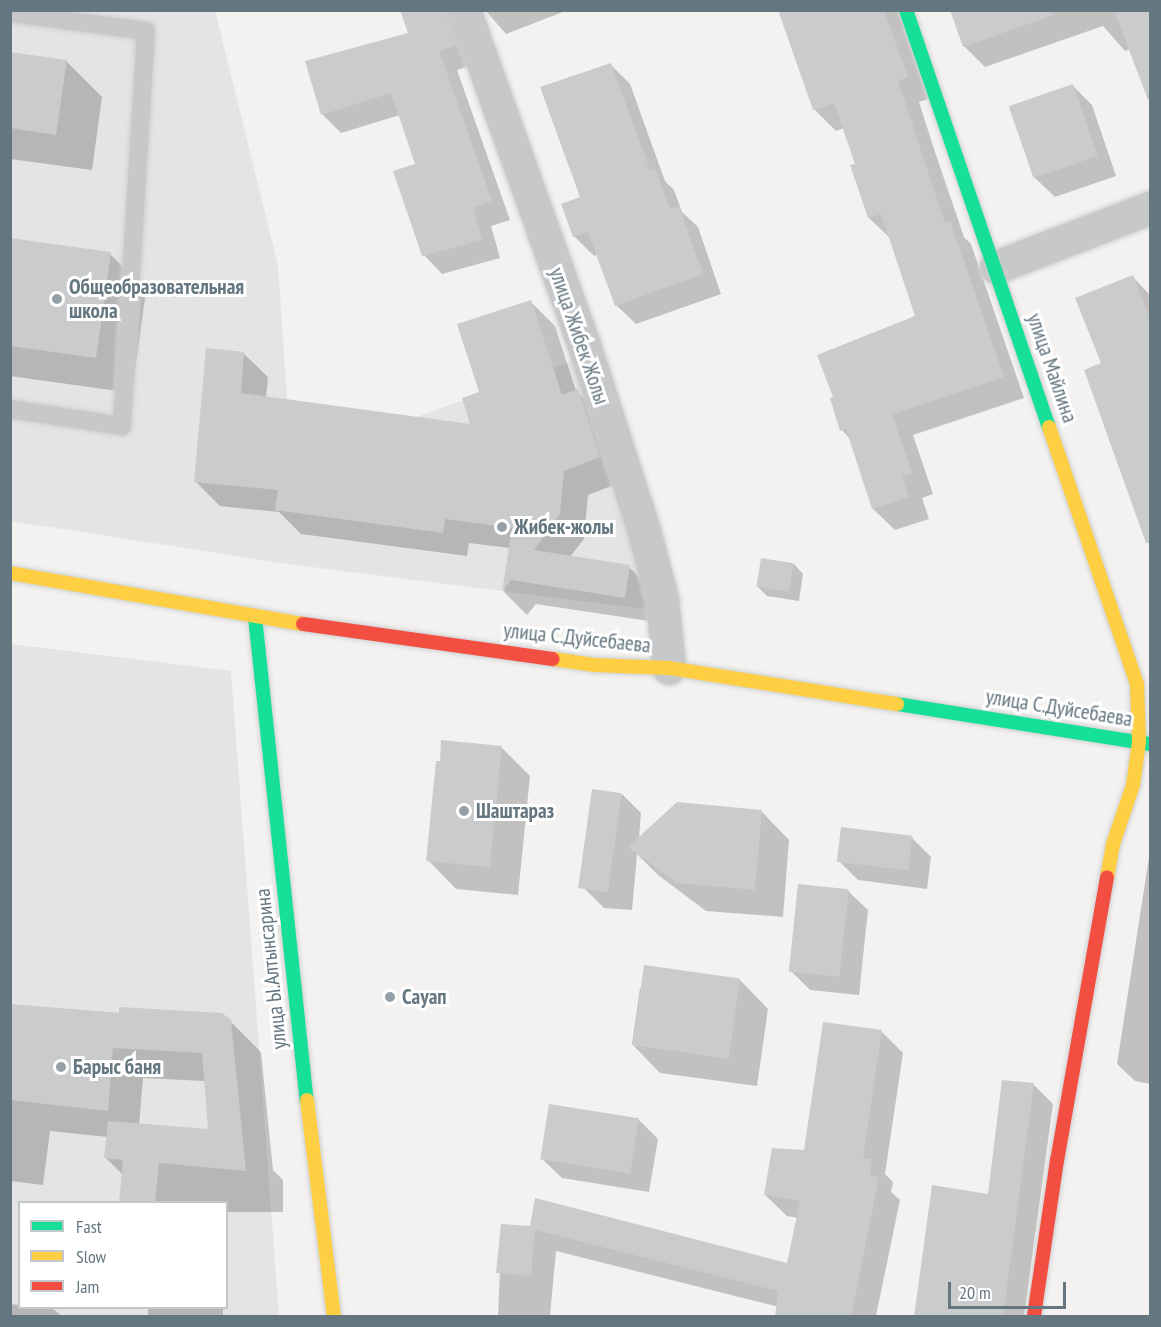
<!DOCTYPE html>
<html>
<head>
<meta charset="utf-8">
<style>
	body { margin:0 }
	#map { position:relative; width:1161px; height:1327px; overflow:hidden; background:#f3f2f1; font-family:"PT Sans Narrow",sans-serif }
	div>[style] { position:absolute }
	.built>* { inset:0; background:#e3e4e3 }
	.shadow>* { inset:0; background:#0003; transform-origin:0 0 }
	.building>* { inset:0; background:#cacbcc; transform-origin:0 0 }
	.roads { filter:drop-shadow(0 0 2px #cfd0d0) drop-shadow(0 0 2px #cfd0d0) }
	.lane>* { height:18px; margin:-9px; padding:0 9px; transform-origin:9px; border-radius:9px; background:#c7c8c9 }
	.street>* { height:33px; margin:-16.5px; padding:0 16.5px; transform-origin:16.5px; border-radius:16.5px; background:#c7c8c9 }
	.fast>* { height:14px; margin:-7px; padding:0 7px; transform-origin:7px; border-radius:7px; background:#16e098 }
	.slow>* { height:14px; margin:-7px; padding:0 7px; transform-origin:7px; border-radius:7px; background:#ffcf43 }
	.jam>* { height:14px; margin:-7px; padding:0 7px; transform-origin:7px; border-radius:7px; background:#f24e42 }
	.dots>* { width:16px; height:16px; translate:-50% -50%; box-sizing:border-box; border:3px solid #fff; border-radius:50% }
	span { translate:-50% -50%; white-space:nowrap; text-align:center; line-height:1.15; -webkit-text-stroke:6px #fff; paint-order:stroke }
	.poi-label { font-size:21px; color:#64767f; font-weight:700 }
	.left { translate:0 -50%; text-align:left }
	.street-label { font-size:21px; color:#64767f }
	.frame { position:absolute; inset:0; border:12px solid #64767f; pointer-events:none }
	.legend { position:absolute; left:18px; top:1201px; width:210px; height:108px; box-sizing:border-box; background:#fff; border:2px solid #c1c8cc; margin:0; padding:8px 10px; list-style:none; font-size:18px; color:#64767f }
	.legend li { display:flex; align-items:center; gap:12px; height:30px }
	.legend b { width:30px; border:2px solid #c1c8cc }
	.scale { position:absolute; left:948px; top:1282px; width:118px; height:27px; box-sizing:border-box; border:3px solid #64767f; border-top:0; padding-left:8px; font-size:18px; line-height:21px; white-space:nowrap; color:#64767f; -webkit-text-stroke:4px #fff; paint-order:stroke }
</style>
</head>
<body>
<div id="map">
	<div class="built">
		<div style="clip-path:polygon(10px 11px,215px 11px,278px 265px,288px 414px,411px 419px,574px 360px,654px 610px,288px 564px,11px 521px)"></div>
		<div style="clip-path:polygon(evenodd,11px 644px,231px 671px,279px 1316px,11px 1316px,11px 644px,20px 1202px,226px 1202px,226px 1308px,20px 1308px,20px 1202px)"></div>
	</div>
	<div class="shadow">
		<div style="clip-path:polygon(401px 10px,477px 10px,474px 64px,457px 70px,510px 220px,491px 226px,500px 258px,442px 274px,424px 255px,417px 165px,400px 115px,341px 133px,322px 114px,410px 34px)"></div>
		<div style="clip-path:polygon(485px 10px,568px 10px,506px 34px)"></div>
		<div style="clip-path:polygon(780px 10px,898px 10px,928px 99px,919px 102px,934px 149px,964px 237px,971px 244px,1024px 398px,913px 435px,933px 494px,922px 498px,929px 519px,895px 530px,873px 509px,850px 439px,842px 430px,835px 398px,917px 317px,891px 239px,869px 218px,852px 166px,857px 165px,844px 128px,836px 131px,814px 109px)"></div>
		<div style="clip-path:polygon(955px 10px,1150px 10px,1150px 42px,1125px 51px,1103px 26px,985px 67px,964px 46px)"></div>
		<div style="clip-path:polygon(10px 53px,66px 61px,102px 97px,92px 170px,10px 159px)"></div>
		<div style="clip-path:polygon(611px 65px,630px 84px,665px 181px,674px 190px,682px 212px,698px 227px,721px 294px,636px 324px,616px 305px,598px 254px,594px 256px,574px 236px)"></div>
		<div style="clip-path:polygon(1072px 85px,1092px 105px,1116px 176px,1055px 197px,1035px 178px)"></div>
		<div style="clip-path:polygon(10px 240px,110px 254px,146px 290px,132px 393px,10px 376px)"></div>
		<div style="clip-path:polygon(1133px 277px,1150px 295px,1150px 544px,1086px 370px,1103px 364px)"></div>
		<div style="clip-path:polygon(530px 301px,555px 326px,576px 391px,602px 415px,624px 481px,588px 495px,584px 539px,570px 557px,629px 567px,653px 591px,649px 621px,536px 604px,527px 615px,504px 592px,510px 548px,469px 543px,467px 556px,301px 534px,279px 512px,220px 506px,195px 481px,243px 353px,268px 377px,266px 398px,473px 426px,481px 393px)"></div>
		<div style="clip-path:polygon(794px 564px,803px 574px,799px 601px,767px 596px,758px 587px)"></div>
		<div style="clip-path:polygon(502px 748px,530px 776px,518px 895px,456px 889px,428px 860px)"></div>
		<div style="clip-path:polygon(622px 794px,641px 813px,639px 839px,761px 811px,789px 840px,783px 917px,706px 911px,658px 875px,637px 854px,632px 910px,604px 908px,584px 888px)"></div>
		<div style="clip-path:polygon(911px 837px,931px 857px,927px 889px,858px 880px,839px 861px)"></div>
		<div style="clip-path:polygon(1149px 857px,1150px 857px,1150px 1084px,1135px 1081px,1117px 1064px)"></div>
		<div style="clip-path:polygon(848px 891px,868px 910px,859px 995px,810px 990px,790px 970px)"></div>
		<div style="clip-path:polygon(740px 980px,768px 1009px,757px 1086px,660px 1073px,632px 1044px,640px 988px)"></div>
		<div style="clip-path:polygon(evenodd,10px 1005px,230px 1021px,261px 1052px,273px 1170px,283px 1180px,283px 1212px,226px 1212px,226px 1202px,143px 1202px,123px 1175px,106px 1158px,108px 1137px,50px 1131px,43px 1185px,10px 1181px,10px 1005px,143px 1078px,205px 1081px,209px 1131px,139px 1125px,143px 1078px)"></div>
		<div style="clip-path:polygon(882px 1032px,903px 1053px,885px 1174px,893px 1182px,891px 1192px,900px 1200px,876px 1316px,789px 1316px,779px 1307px,556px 1251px,550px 1316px,498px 1316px,502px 1225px,789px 1265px,798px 1218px,787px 1216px,765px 1195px,806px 1152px)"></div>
		<div style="clip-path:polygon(1034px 1085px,1053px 1104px,1024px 1316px,915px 1316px,990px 1195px)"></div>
		<div style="clip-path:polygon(638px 1119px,658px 1139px,649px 1192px,562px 1178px,542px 1159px)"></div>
		<div style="clip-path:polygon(10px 1304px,20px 1305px,20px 1308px,52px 1308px,62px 1316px,10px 1316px)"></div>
		<div style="left:148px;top:1308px;width:75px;height:8px"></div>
	</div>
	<div class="building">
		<div style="clip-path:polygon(400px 10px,444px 10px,457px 45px,439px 51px,492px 201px,473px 208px,482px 240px,422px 256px,393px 171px,415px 164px,391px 93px,321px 115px,305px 61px,408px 33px)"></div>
		<div style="clip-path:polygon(778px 10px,884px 10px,908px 77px,898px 81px,913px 126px,945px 223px,950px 221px,1004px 377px,892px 414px,912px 473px,902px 476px,909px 497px,872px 509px,846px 429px,840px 431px,830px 398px,833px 397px,817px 355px,915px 316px,881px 214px,868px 218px,850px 165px,855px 164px,834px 103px,813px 110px)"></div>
		<div style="clip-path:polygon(950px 10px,1052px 10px,1053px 15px,963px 47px)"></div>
		<div style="clip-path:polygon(1114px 10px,1150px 10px,1150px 99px,1148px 100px)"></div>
		<div style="clip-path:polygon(10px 52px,67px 60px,56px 135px,10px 128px)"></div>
		<div style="clip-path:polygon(611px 63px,650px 170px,655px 168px,670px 209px,679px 206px,703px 274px,615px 306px,588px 232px,573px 237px,561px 204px,580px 197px,540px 87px)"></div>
		<div style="left:1073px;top:84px;width:76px;height:68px;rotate:71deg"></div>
		<div style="clip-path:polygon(10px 238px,111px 252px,96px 358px,10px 346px)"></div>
		<div style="clip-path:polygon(1133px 275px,1150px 319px,1150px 543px,1146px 543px,1084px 370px,1101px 363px,1075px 298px)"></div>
		<div style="clip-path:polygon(531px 300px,562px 395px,578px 389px,600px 457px,564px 471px,560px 514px,534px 550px,630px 565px,625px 598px,511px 580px,502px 592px,512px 528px,445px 519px,443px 533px,275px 510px,278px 490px,194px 482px,206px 348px,244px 352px,241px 393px,470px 424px,462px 398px,479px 392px,457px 324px)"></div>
		<div style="left:761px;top:558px;width:33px;height:29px;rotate:9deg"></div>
		<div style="clip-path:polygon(441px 740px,502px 746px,490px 867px,426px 861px,436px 761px,440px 761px)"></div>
		<div style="left:592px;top:789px;width:30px;height:100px;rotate:8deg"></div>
		<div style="clip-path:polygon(677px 802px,762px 810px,755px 890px,677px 883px,628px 847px)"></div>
		<div style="left:841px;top:827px;width:72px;height:35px;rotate:7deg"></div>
		<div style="left:798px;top:884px;width:51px;height:88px;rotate:6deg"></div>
		<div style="left:644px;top:965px;width:97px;height:81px;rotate:8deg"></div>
		<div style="clip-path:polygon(10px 1004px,119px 1013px,119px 1007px,222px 1013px,231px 1020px,246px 1171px,159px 1163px,155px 1203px,119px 1203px,123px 1160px,104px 1158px,108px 1121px,208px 1129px,202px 1053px,113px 1048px,108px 1111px,10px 1100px)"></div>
		<div style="clip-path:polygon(823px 1022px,882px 1030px,863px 1158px,872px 1159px,870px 1176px,879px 1177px,851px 1317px,775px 1317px,778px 1291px,535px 1230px,531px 1276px,496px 1273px,501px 1224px,530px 1226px,535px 1198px,787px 1263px,800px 1201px,764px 1195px,772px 1148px,804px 1150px)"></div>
		<div style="clip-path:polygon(1002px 1080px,1034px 1083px,1003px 1317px,914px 1317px,932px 1185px,988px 1194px)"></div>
		<div style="left:549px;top:1104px;width:91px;height:56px;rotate:9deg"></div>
	</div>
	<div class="roads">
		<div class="lane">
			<div style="left:10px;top:13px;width:137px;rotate:7.5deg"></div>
			<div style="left:146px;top:31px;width:396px;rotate:93.5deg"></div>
			<div style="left:122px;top:426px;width:113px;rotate:-171.4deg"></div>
		</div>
		<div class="street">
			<div style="left:464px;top:10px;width:356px;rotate:70.3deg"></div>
			<div style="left:584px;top:345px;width:195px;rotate:72.1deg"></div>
			<div style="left:644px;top:531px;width:70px;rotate:75.2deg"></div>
			<div style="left:662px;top:599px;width:69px;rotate:84.2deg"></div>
			<div style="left:996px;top:267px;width:165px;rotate:-21deg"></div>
		</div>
		<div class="fast">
			<div style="left:906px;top:10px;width:441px;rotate:71.1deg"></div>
			<div style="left:255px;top:617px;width:486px;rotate:83.9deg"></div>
			<div style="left:897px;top:704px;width:256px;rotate:9deg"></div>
		</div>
		<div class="slow">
			<div style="left:1049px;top:427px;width:272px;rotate:71.1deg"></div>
			<div style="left:1137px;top:684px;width:58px;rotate:88deg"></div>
			<div style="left:1139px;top:742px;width:43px;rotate:97.9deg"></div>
			<div style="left:1133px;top:785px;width:62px;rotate:108.7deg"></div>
			<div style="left:1113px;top:844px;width:34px;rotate:100deg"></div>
			<div style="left:10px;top:573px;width:297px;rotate:9.9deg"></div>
			<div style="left:553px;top:659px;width:41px;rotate:8.3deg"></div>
			<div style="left:594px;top:665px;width:75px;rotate:2.3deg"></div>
			<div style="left:669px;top:668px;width:231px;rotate:9deg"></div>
			<div style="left:307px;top:1100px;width:218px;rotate:82.9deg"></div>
		</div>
		<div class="jam">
			<div style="left:303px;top:624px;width:252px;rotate:8deg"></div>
			<div style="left:1034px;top:1316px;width:157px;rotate:-81.6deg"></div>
			<div style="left:1057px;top:1161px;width:288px;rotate:-80deg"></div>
		</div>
	</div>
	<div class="dots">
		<div style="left:57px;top:299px;background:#96a1a7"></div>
		<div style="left:502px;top:527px;background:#96a1a7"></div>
		<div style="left:464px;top:811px;background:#96a1a7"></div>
		<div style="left:390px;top:997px;background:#96a1a7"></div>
		<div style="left:61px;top:1067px;background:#96a1a7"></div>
	</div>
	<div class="poi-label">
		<span class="left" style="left:69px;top:299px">Общеобразовательная<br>школа</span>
		<span class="left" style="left:514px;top:527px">Жибек-жолы</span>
		<span class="left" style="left:476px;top:811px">Шаштараз</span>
		<span class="left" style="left:402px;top:997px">Сауап</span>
		<span class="left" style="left:73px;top:1067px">Барыс баня</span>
	</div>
	<div class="street-label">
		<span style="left:579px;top:336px;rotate:71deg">улица Жибек Жолы</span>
		<span style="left:1052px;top:368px;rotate:71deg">улица Майлина</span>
		<span style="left:577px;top:638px;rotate:6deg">улица С.Дуйсебаева</span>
		<span style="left:1059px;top:708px;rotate:9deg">улица С.Дуйсебаева</span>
		<span style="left:271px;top:969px;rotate:-96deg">улица Ы.Алтынсарина</span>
	</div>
	<div class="frame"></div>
	<ul class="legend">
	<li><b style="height:8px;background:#16e098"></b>Fast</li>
	<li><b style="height:8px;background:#ffcf43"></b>Slow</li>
	<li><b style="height:8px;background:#f24e42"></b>Jam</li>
	</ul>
	<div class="scale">20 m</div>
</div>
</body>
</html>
